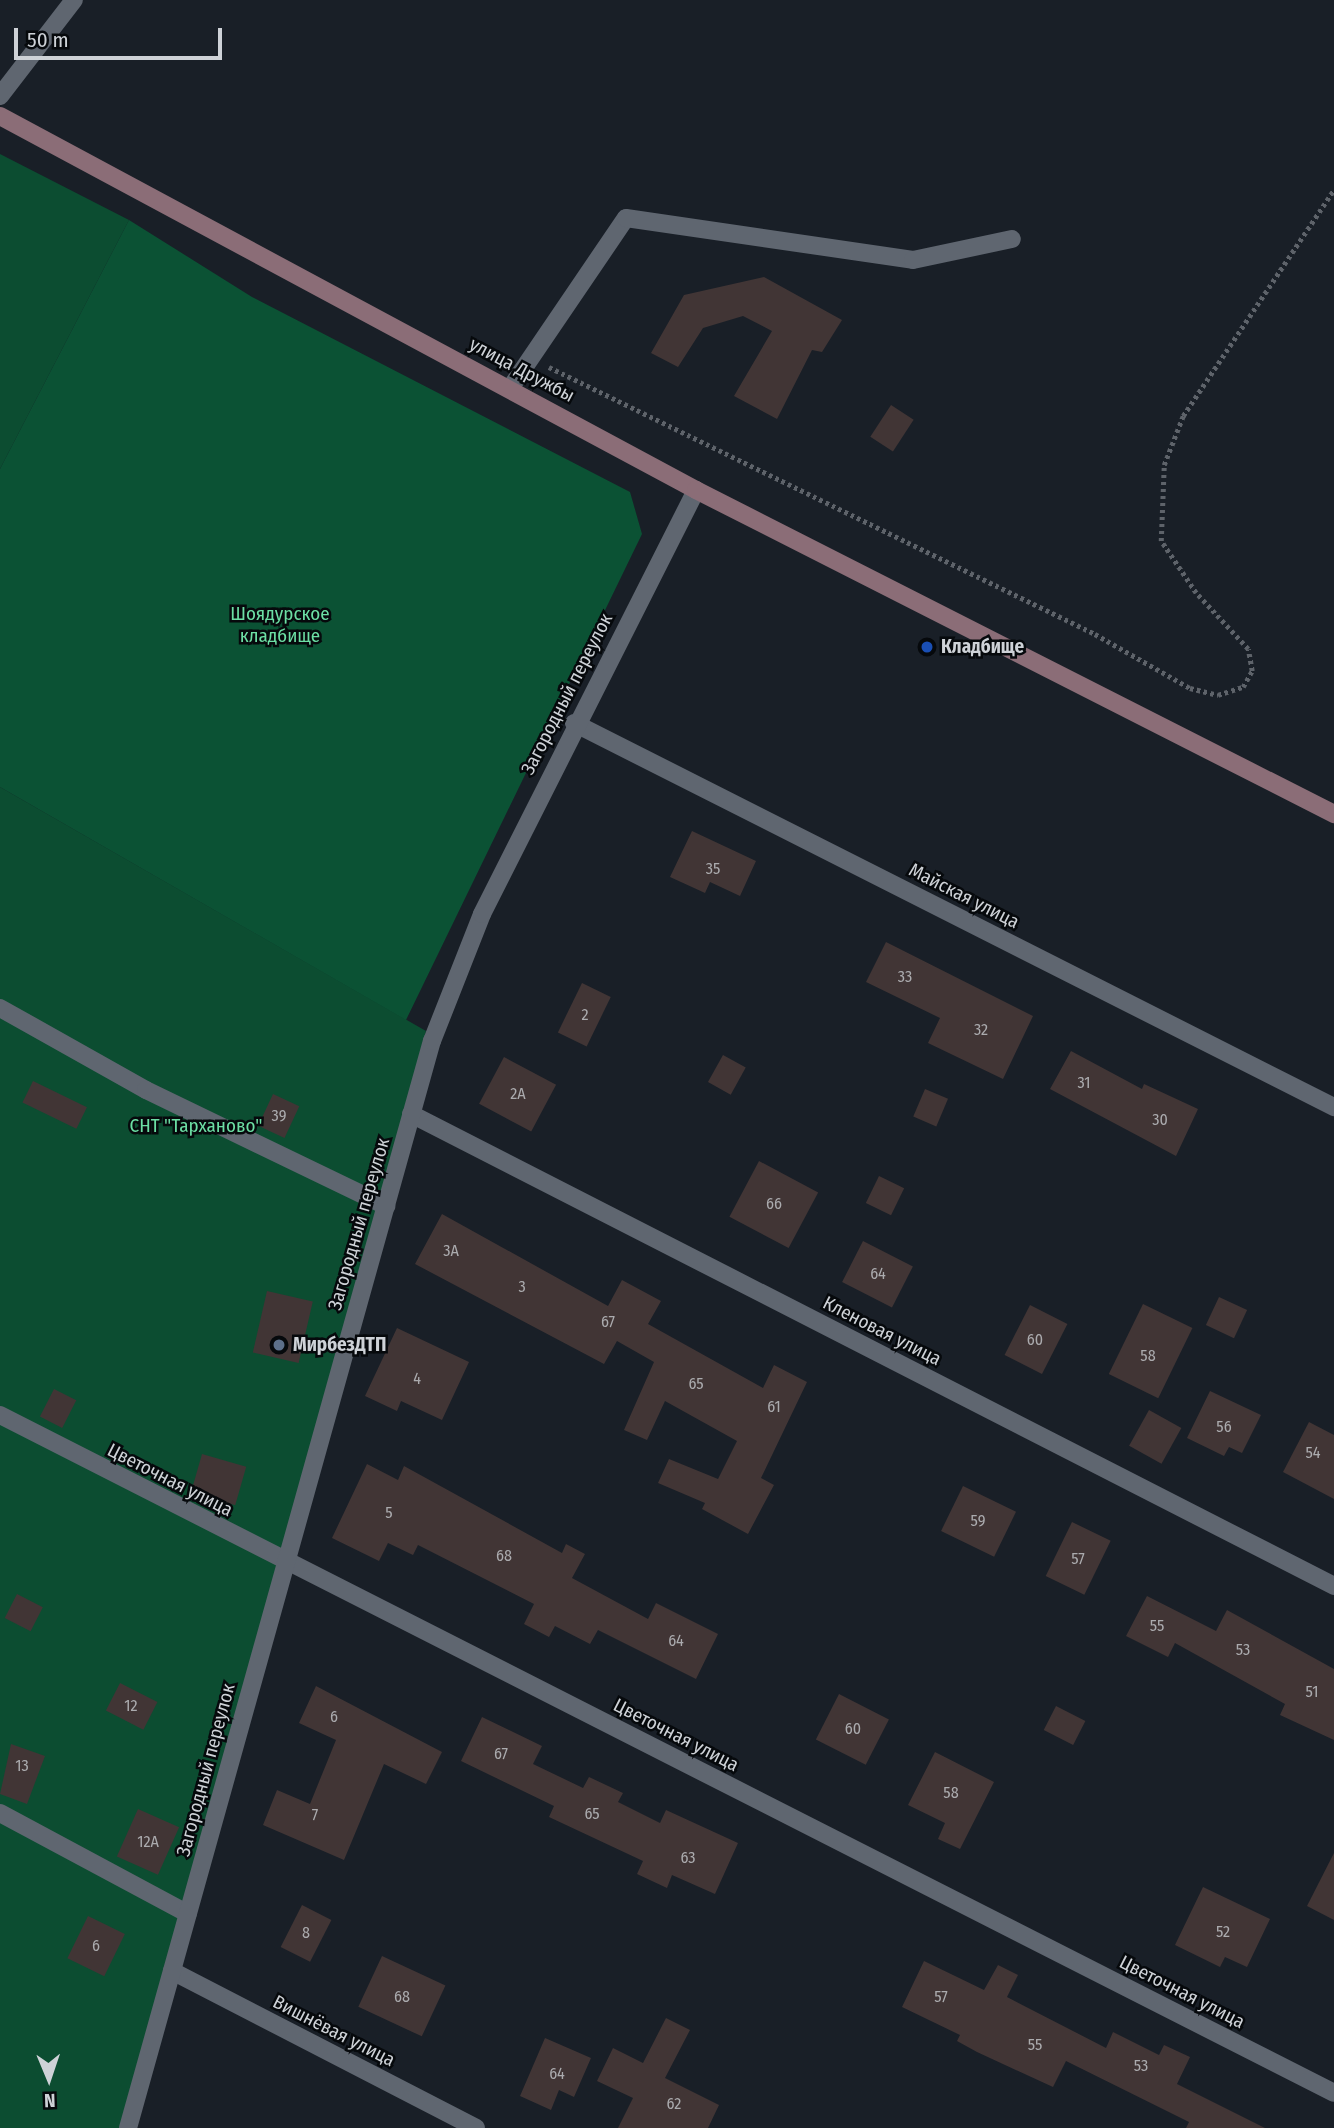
<!DOCTYPE html>
<html>
<head>
<meta charset="utf-8">
<style>
	body { margin:0 }
	#map { position:relative; width:1334px; height:2128px; overflow:hidden; background:#191f27; font-family:"Fira Sans Condensed",sans-serif }
	div>[style] { position:absolute }
	.green>* { inset:0; background:#0c4d31 }
	.forest>* { inset:0; background:#0b5234 }
	.building>* { inset:0; background:#413535; transform-origin:0 0 }
	.path>* { height:4.5px; margin-top:-2.25px; transform-origin:0; background:repeating-linear-gradient(90deg,#5e636a 0 3.5px,transparent 0 7px) }
	.service>* { height:18px; margin:-9px; padding:0 9px; transform-origin:9px; border-radius:9px; background:#5f6670 }
	.minor>* { height:18px; margin:-9px; padding:0 9px; transform-origin:9px; border-radius:9px; background:#5f6670 }
	.secondary>* { height:18px; margin:-9px; padding:0 9px; transform-origin:9px; border-radius:9px; background:#8b6d77 }
	.dots>* { width:19px; height:19px; translate:-50% -50%; box-sizing:border-box; border:4px solid #06090c; border-radius:50% }
	span { translate:-50% -50%; white-space:nowrap; text-align:center; line-height:1.15; -webkit-text-stroke:5px #06090c; paint-order:stroke }
	.number-label { font-size:16px; color:#ababae }
	.number-label span { -webkit-text-stroke-width:0 }
	.street-label { font-size:19px; color:#ced2d7 }
	.park-label { font-size:19px; color:#6cdfa4 }
	.poi-label { font-size:19px; color:#ced2d7; font-weight:700 }
	.left { translate:0 -50%; text-align:left }
	.north { position:absolute; left:14px; top:2044px; width:70px; height:70px; -webkit-text-stroke:5px #06090c; paint-order:stroke; rotate:178deg; font-size:19px; font-weight:700; line-height:28px; text-align:center; color:#ced2d7 }
	.north::after { content:''; display:block; margin:auto; width:24px; height:32px; background:#ced2d7; clip-path:polygon(50% 0,100% 100%,50% 72%,0 100%) }
	.scale { position:absolute; left:14px; top:28px; width:208px; height:32px; box-sizing:border-box; border:4px solid #ced2d7; border-top:0; padding-left:9px; font-size:21px; line-height:24px; white-space:nowrap; color:#ced2d7; -webkit-text-stroke:5px #06090c; paint-order:stroke }
</style>
</head>
<body>
<div id="map">
	<div class="green">
		<div style="clip-path:polygon(0 154px,129px 220px,0 469px)"></div>
		<div style="clip-path:polygon(0 787px,426px 1031px,122px 2128px,0 2128px)"></div>
	</div>
	<div class="forest">
		<div style="clip-path:polygon(129px 220px,252px 297px,630px 492px,642px 534px,406px 1020px,0 787px,0 469px)"></div>
	</div>
	<div class="building">
		<div style="clip-path:polygon(764px 277px,842px 320px,822px 352px,812px 350px,777px 419px,734px 396px,772px 331px,743px 316px,703px 328px,678px 367px,651px 353px,684px 295px)"></div>
		<div style="left:891px;top:405px;width:27px;height:38px;rotate:33deg"></div>
		<div style="clip-path:polygon(692px 831px,756px 861px,740px 896px,710px 882px,705px 893px,670px 877px)"></div>
		<div style="clip-path:polygon(886px 942px,1033px 1016px,1003px 1079px,928px 1043px,940px 1018px,866px 982px)"></div>
		<div style="left:582px;top:983px;width:32px;height:55px;rotate:26deg"></div>
		<div style="clip-path:polygon(1071px 1051px,1142px 1089px,1144px 1084px,1198px 1109px,1176px 1156px,1050px 1089px)"></div>
		<div style="left:723px;top:1055px;width:26px;height:31px;rotate:29deg"></div>
		<div style="left:504px;top:1057px;width:59px;height:53px;rotate:28deg"></div>
		<div style="left:33px;top:1081px;width:60px;height:24px;rotate:26deg"></div>
		<div style="left:925px;top:1089px;width:25px;height:30px;rotate:23deg"></div>
		<div style="left:273px;top:1094px;width:29px;height:35px;rotate:25deg"></div>
		<div style="left:759px;top:1161px;width:67px;height:63px;rotate:28deg"></div>
		<div style="left:879px;top:1176px;width:28px;height:30px;rotate:26deg"></div>
		<div style="clip-path:polygon(442px 1214px,608px 1306px,622px 1280px,661px 1301px,648px 1324px,763px 1388px,774px 1365px,807px 1382px,761px 1478px,774px 1485px,748px 1534px,702px 1509px,705px 1503px,658px 1483px,669px 1459px,718px 1479px,737px 1441px,665px 1401px,647px 1440px,624px 1430px,654px 1362px,617px 1341px,604px 1364px,415px 1264px)"></div>
		<div style="left:863px;top:1241px;width:56px;height:46px;rotate:27deg"></div>
		<div style="left:267px;top:1291px;width:47px;height:63px;rotate:13deg"></div>
		<div style="left:1219px;top:1297px;width:31px;height:31px;rotate:25deg"></div>
		<div style="left:1143px;top:1304px;width:55px;height:78px;rotate:26deg"></div>
		<div style="left:1030px;top:1305px;width:42px;height:56px;rotate:27deg"></div>
		<div style="clip-path:polygon(397px 1328px,469px 1362px,442px 1420px,401px 1401px,397px 1411px,365px 1396px)"></div>
		<div style="left:54px;top:1389px;width:25px;height:31px;rotate:27deg"></div>
		<div style="clip-path:polygon(1210px 1391px,1261px 1415px,1242px 1453px,1229px 1447px,1224px 1456px,1187px 1438px)"></div>
		<div style="left:1149px;top:1410px;width:37px;height:41px;rotate:29deg"></div>
		<div style="clip-path:polygon(1309px 1422px,1334px 1435px,1334px 1499px,1283px 1472px)"></div>
		<div style="left:202px;top:1454px;width:46px;height:40px;rotate:16deg"></div>
		<div style="clip-path:polygon(367px 1464px,398px 1480px,404px 1466px,562px 1553px,566px 1544px,585px 1554px,572px 1578px,648px 1619px,656px 1603px,718px 1634px,696px 1679px,598px 1630px,590px 1644px,555px 1626px,549px 1637px,524px 1624px,534px 1604px,418px 1545px,413px 1555px,388px 1543px,379px 1561px,332px 1538px)"></div>
		<div style="left:963px;top:1486px;width:59px;height:50px;rotate:26deg"></div>
		<div style="left:1072px;top:1522px;width:43px;height:60px;rotate:26deg"></div>
		<div style="left:17px;top:1594px;width:29px;height:27px;rotate:27deg"></div>
		<div style="clip-path:polygon(1147px 1596px,1216px 1631px,1227px 1610px,1334px 1669px,1334px 1740px,1280px 1715px,1285px 1704px,1175px 1643px,1168px 1657px,1126px 1636px)"></div>
		<div style="left:120px;top:1683px;width:42px;height:31px;rotate:27deg"></div>
		<div style="clip-path:polygon(316px 1686px,442px 1752px,426px 1784px,384px 1764px,344px 1860px,263px 1825px,277px 1790px,310px 1804px,336px 1740px,299px 1723px)"></div>
		<div style="left:839px;top:1694px;width:56px;height:51px;rotate:27deg"></div>
		<div style="left:1056px;top:1706px;width:33px;height:27px;rotate:27deg"></div>
		<div style="clip-path:polygon(482px 1717px,542px 1746px,533px 1764px,583px 1788px,589px 1777px,623px 1793px,618px 1802px,660px 1823px,666px 1810px,738px 1843px,715px 1894px,672px 1875px,667px 1888px,637px 1874px,643px 1861px,549px 1817px,554px 1806px,461px 1761px)"></div>
		<div style="clip-path:polygon(11px 1744px,45px 1756px,27px 1804px,0 1794px)"></div>
		<div style="clip-path:polygon(935px 1752px,994px 1782px,960px 1849px,938px 1839px,945px 1823px,908px 1805px)"></div>
		<div style="left:138px;top:1809px;width:45px;height:52px;rotate:24deg"></div>
		<div style="clip-path:polygon(1334px 1853px,1334px 1920px,1307px 1906px)"></div>
		<div style="clip-path:polygon(1203px 1887px,1270px 1919px,1247px 1967px,1225px 1957px,1220px 1967px,1175px 1945px)"></div>
		<div style="left:302px;top:1905px;width:33px;height:47px;rotate:27deg"></div>
		<div style="left:88px;top:1916px;width:41px;height:47px;rotate:26deg"></div>
		<div style="left:382px;top:1956px;width:70px;height:56px;rotate:25deg"></div>
		<div style="clip-path:polygon(924px 1961px,984px 1990px,998px 1965px,1018px 1975px,1007px 1997px,1106px 2048px,1113px 2032px,1159px 2055px,1164px 2045px,1190px 2057px,1177px 2084px,1265px 2128px,1186px 2128px,1189px 2122px,1066px 2061px,1053px 2087px,977px 2052px,957px 2041px,960px 2035px,902px 2007px)"></div>
		<div style="clip-path:polygon(666px 2018px,690px 2030px,665px 2078px,719px 2105px,708px 2128px,618px 2128px,633px 2098px,597px 2081px,613px 2048px,643px 2063px)"></div>
		<div style="clip-path:polygon(545px 2038px,591px 2058px,574px 2097px,559px 2090px,551px 2110px,520px 2096px)"></div>
	</div>
	<div class="path">
		<div style="left:549px;top:367px;width:608px;rotate:26.06deg"></div>
		<div style="left:1095px;top:634px;width:109px;rotate:29.6deg"></div>
		<div style="left:1190px;top:688px;width:29px;rotate:14deg"></div>
		<div style="left:1218px;top:695px;width:26px;rotate:-18deg"></div>
		<div style="left:1243px;top:687px;width:18px;rotate:-61deg"></div>
		<div style="left:1252px;top:671px;width:22px;rotate:-100deg"></div>
		<div style="left:1248px;top:649px;width:76px;rotate:-132.9deg"></div>
		<div style="left:1196px;top:593px;width:63px;rotate:-123.9deg"></div>
		<div style="left:1161px;top:541px;width:76px;rotate:-87.7deg"></div>
		<div style="left:1164px;top:465px;width:53px;rotate:-68.8deg"></div>
		<div style="left:1183px;top:416px;width:272px;rotate:-56.3deg"></div>
	</div>
	<div class="service">
		<div style="left:0;top:96px;width:121px;rotate:-52.4deg"></div>
		<div style="left:511px;top:387px;width:204px;rotate:-55.8deg"></div>
		<div style="left:626px;top:218px;width:290px;rotate:8.3deg"></div>
		<div style="left:913px;top:260px;width:101px;rotate:-12deg"></div>
	</div>
	<div class="minor">
		<div style="left:574px;top:723px;width:852px;rotate:26.81deg"></div>
		<div style="left:0;top:1008px;width:167px;rotate:29.3deg"></div>
		<div style="left:146px;top:1090px;width:267px;rotate:25.8deg"></div>
		<div style="left:411px;top:1114px;width:1037px;rotate:27.08deg"></div>
		<div style="left:0;top:1415px;width:1496px;rotate:26.94deg"></div>
		<div style="left:0;top:1813px;width:213px;rotate:28.2deg"></div>
		<div style="left:172px;top:1971px;width:342px;rotate:27.3deg"></div>
		<div style="left:128px;top:2128px;width:1129px;rotate:-74.38deg"></div>
		<div style="left:432px;top:1041px;width:136px;rotate:-68.5deg"></div>
		<div style="left:482px;top:914px;width:475px;rotate:-63.2deg"></div>
	</div>
	<div class="secondary">
		<div style="left:0;top:116px;width:790px;rotate:28.25deg"></div>
		<div style="left:696px;top:490px;width:716px;rotate:26.92deg"></div>
	</div>
	<div class="dots">
		<div style="left:927px;top:647px;background:#1a4fb4"></div>
		<div style="left:279px;top:1345px;background:#5c6f8a"></div>
	</div>
	<div class="number-label">
		<span style="left:713px;top:869px">35</span>
		<span style="left:905px;top:977px">33</span>
		<span style="left:585px;top:1015px">2</span>
		<span style="left:981px;top:1030px">32</span>
		<span style="left:1084px;top:1083px">31</span>
		<span style="left:518px;top:1094px">2А</span>
		<span style="left:279px;top:1116px">39</span>
		<span style="left:1160px;top:1120px">30</span>
		<span style="left:774px;top:1204px">66</span>
		<span style="left:451px;top:1251px">3А</span>
		<span style="left:878px;top:1274px">64</span>
		<span style="left:522px;top:1287px">3</span>
		<span style="left:608px;top:1322px">67</span>
		<span style="left:1035px;top:1340px">60</span>
		<span style="left:1148px;top:1356px">58</span>
		<span style="left:417px;top:1379px">4</span>
		<span style="left:696px;top:1384px">65</span>
		<span style="left:774px;top:1407px">61</span>
		<span style="left:1224px;top:1427px">56</span>
		<span style="left:1313px;top:1453px">54</span>
		<span style="left:389px;top:1513px">5</span>
		<span style="left:978px;top:1521px">59</span>
		<span style="left:504px;top:1556px">68</span>
		<span style="left:1078px;top:1559px">57</span>
		<span style="left:1157px;top:1626px">55</span>
		<span style="left:676px;top:1641px">64</span>
		<span style="left:1243px;top:1650px">53</span>
		<span style="left:1312px;top:1692px">51</span>
		<span style="left:131px;top:1706px">12</span>
		<span style="left:334px;top:1717px">6</span>
		<span style="left:853px;top:1729px">60</span>
		<span style="left:501px;top:1754px">67</span>
		<span style="left:22px;top:1766px">13</span>
		<span style="left:951px;top:1793px">58</span>
		<span style="left:592px;top:1814px">65</span>
		<span style="left:315px;top:1815px">7</span>
		<span style="left:148px;top:1842px">12А</span>
		<span style="left:688px;top:1858px">63</span>
		<span style="left:1223px;top:1932px">52</span>
		<span style="left:306px;top:1933px">8</span>
		<span style="left:96px;top:1946px">6</span>
		<span style="left:402px;top:1997px">68</span>
		<span style="left:941px;top:1997px">57</span>
		<span style="left:1035px;top:2045px">55</span>
		<span style="left:1141px;top:2066px">53</span>
		<span style="left:557px;top:2074px">64</span>
		<span style="left:674px;top:2104px">62</span>
	</div>
	<div class="street-label">
		<span style="left:522px;top:370px;rotate:28deg">улица Дружбы</span>
		<span style="left:567px;top:694px;rotate:-63deg">Загородный переулок</span>
		<span style="left:964px;top:896px;rotate:27deg">Майская улица</span>
		<span style="left:359px;top:1224px;rotate:-74deg">Загородный переулок</span>
		<span style="left:882px;top:1331px;rotate:27deg">Кленовая улица</span>
		<span style="left:170px;top:1480px;rotate:27deg">Цветочная улица</span>
		<span style="left:676px;top:1735px;rotate:27deg">Цветочная улица</span>
		<span style="left:206px;top:1770px;rotate:-75deg">Загородный переулок</span>
		<span style="left:1182px;top:1992px;rotate:27deg">Цветочная улица</span>
		<span style="left:334px;top:2031px;rotate:27deg">Вишнёвая улица</span>
	</div>
	<div class="park-label">
		<span style="left:280px;top:625px">Шоядурское<br>кладбище</span>
		<span style="left:196px;top:1126px">СНТ "Тарханово"</span>
	</div>
	<div class="poi-label">
		<span class="left" style="left:941px;top:647px">Кладбище</span>
		<span class="left" style="left:293px;top:1345px">МирбезДТП</span>
	</div>
	<div class="north">N</div>
	<div class="scale">50 m</div>
</div>
</body>
</html>
